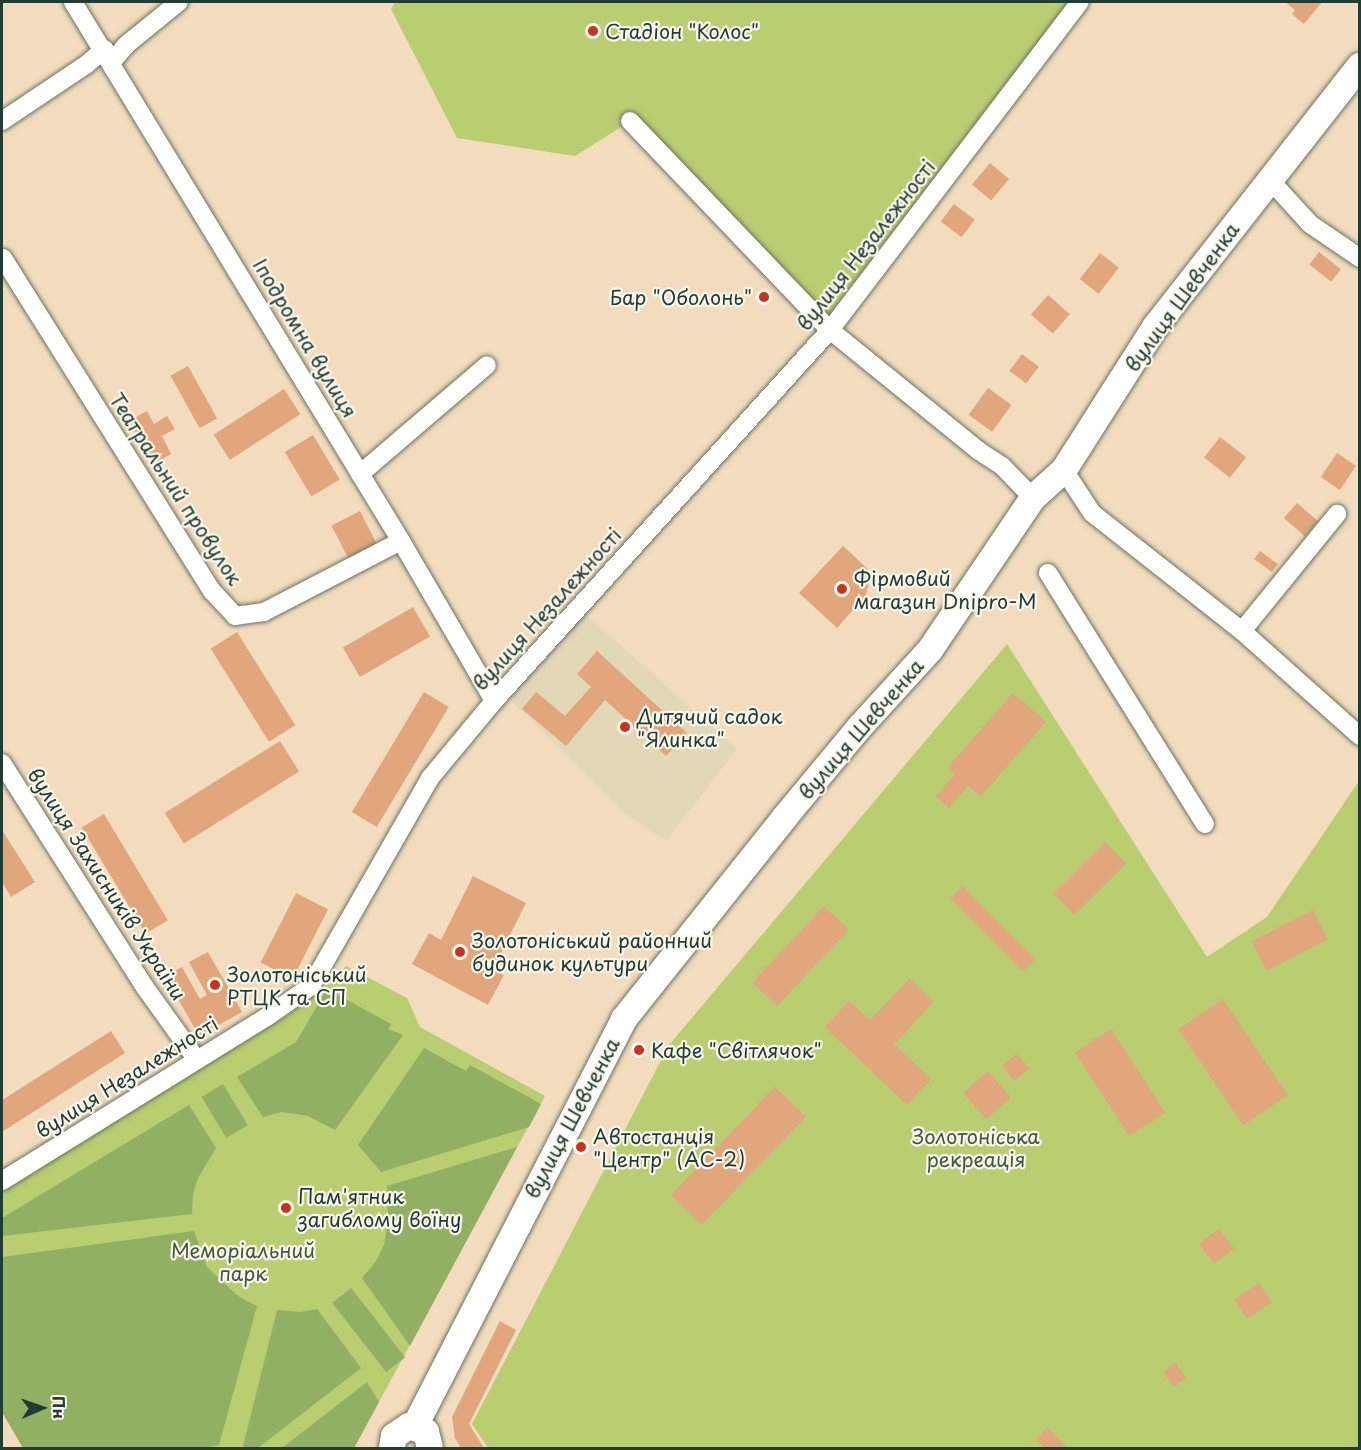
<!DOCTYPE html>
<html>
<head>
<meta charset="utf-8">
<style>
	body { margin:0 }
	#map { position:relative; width:1361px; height:1450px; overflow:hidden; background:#f3dcbd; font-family:"Playpen Sans",sans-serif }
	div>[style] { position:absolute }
	.built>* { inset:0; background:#e2d7b7 }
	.green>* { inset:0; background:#b9cd71 }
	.forest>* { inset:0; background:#92b063; transform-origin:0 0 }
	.building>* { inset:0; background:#e1a67c; transform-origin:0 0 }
	.roads { filter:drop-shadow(0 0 2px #697564) drop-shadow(0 0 2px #697564) }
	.minor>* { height:18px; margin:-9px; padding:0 9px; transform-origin:9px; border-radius:9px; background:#fff }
	.secondary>* { height:26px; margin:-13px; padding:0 13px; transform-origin:13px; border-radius:13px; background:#fff }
	.dots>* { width:16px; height:16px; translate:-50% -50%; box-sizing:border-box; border:3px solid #fbf7ec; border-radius:50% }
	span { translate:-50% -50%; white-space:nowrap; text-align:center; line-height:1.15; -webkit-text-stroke:4.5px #fbf7ec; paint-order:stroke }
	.poi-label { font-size:20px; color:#1f3d34 }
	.left { translate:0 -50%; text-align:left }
	.right { translate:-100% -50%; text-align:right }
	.street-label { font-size:20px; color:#1f3d34 }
	.park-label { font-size:20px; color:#3e5a40 }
	.frame { position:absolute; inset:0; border:3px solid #1f3d34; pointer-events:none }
	.north { position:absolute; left:12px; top:1378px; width:60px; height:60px; -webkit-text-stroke:4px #fbf7ec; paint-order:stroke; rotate:88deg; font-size:16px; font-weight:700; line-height:24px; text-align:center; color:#1f3d34 }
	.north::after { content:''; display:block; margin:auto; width:21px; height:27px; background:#1f3d34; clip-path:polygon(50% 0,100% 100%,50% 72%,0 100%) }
</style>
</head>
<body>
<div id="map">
	<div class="built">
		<div style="clip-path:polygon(583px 612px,737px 749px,666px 841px,623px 812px,508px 697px)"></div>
	</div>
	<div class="green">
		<div style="clip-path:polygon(395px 2px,1080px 2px,830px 330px,631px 121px,575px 156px,457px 138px,391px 9px)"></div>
		<div style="clip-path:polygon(1007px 644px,1207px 957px,1267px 917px,1359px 781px,1359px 1448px,488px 1448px,472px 1424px,669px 1045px)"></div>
		<div style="clip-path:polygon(346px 966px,407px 998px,420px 1027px,545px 1096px,354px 1448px,23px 1448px,2px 1412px,2px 1191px,286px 1016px,332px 981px)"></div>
	</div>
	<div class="forest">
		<div style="clip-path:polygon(327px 989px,391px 1024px,388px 1029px,403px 1035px,335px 1130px,308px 1116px,282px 1112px,263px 1117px,237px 1077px,296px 1042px)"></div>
		<div style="clip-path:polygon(424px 1048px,466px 1071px,470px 1065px,541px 1104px,529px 1127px,381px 1172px,358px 1145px)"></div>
		<div style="left:223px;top:1084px;width:48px;height:25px;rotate:59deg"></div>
		<div style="clip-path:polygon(189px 1105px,216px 1148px,198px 1178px,193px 1194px,192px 1214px,2px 1236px,2px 1218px)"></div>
		<div style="clip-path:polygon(517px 1147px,410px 1346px,362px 1278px,376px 1261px,384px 1245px,388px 1221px,387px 1186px)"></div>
		<div style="clip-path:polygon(194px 1231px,207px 1267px,238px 1296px,257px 1306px,219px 1445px,204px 1448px,23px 1448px,2px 1412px,2px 1257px)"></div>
		<div style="left:351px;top:1288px;width:88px;height:24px;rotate:52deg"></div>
		<div style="clip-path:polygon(317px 1309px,361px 1368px,258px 1448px,245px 1448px,243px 1446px,277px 1310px,300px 1312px)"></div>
		<div style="clip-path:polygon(367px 1382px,379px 1402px,354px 1448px,282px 1448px)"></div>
	</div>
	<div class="building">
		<div style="clip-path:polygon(1285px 2px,1322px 2px,1304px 24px,1292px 14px,1295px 10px)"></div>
		<div style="left:990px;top:163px;width:25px;height:28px;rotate:40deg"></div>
		<div style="left:954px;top:204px;width:26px;height:22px;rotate:37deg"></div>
		<div style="left:1319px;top:252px;width:28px;height:16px;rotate:38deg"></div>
		<div style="left:1100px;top:253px;width:24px;height:33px;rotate:38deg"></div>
		<div style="left:1048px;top:295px;width:29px;height:26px;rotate:41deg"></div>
		<div style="left:1022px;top:354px;width:21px;height:21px;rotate:37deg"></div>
		<div style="left:188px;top:366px;width:60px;height:20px;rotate:61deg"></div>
		<div style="left:988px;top:388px;width:29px;height:33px;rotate:36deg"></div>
		<div style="left:284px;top:389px;width:30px;height:84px;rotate:57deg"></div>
		<div style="clip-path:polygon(147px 411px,154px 424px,167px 416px,175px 429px,162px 436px,171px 454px,154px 464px,129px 421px)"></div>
		<div style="left:313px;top:435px;width:52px;height:33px;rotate:59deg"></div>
		<div style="left:1220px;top:437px;width:33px;height:26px;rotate:38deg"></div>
		<div style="left:1337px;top:453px;width:23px;height:29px;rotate:34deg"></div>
		<div style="left:1297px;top:503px;width:28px;height:20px;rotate:41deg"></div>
		<div style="left:360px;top:511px;width:37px;height:32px;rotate:63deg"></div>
		<div style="clip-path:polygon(843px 546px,871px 572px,866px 595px,837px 628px,799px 593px)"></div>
		<div style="left:1260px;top:551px;width:22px;height:10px;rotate:36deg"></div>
		<div style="left:413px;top:607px;width:34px;height:81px;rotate:60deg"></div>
		<div style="left:237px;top:632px;width:110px;height:31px;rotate:58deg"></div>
		<div style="clip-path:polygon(597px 651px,687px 733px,666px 756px,605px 700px,566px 746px,522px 709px,536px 692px,565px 716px,591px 687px,577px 674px)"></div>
		<div style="left:424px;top:692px;width:29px;height:140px;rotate:31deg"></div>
		<div style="clip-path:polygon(1013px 693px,1046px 722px,981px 796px,968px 786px,949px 808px,936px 796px,955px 774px,948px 767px)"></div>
		<div style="left:280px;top:741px;width:36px;height:136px;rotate:58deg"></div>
		<div style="left:104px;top:814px;width:124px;height:26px;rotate:59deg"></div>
		<div style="clip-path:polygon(2px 830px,35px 882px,11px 897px,2px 882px)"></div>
		<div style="left:1105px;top:842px;width:30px;height:73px;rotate:45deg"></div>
		<div style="clip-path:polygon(473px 876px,526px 903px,493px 969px,504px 975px,488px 1005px,412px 964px,429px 933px,441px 940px)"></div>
		<div style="left:963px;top:886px;width:103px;height:18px;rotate:45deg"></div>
		<div style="left:296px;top:893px;width:36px;height:78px;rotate:27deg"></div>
		<div style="left:824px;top:906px;width:34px;height:105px;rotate:43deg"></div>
		<div style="left:1313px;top:910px;width:33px;height:69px;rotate:63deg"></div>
		<div style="clip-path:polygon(208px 952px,242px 1012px,199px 1036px,165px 976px,182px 967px,200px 999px,207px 995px,189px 962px)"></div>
		<div style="clip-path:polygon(910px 978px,934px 1002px,894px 1044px,931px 1079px,907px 1105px,825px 1027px,849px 1001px,870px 1020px)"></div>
		<div style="left:1223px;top:999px;width:116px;height:54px;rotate:56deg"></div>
		<div style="left:1111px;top:1029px;width:100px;height:43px;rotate:57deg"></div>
		<div style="clip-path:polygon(111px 1031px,125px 1053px,2px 1132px,2px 1100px)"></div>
		<div style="left:1017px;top:1054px;width:19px;height:19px;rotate:51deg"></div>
		<div style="left:988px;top:1071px;width:35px;height:33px;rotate:49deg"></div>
		<div style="left:775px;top:1087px;width:43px;height:150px;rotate:44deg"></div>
		<div style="left:1219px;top:1229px;width:25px;height:25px;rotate:53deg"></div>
		<div style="left:1259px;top:1283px;width:23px;height:30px;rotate:56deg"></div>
		<div style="clip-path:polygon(500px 1321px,516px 1330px,469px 1424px,484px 1448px,461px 1448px,455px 1438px,452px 1417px)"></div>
		<div style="left:1175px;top:1363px;width:18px;height:15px;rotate:52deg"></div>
		<div style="clip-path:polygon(1047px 1428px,1068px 1448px,1045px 1448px,1036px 1440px)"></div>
	</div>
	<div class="roads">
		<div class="minor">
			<div style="left:73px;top:2px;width:631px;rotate:58.68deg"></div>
			<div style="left:401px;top:541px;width:185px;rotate:59.8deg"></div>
			<div style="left:111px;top:63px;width:23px;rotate:-50deg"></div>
			<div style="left:126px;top:45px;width:68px;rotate:-39.1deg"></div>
			<div style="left:2px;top:121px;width:102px;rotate:-33.8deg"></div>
			<div style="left:87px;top:64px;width:23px;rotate:-41deg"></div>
			<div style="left:630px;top:121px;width:289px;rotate:46.3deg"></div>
			<div style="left:830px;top:330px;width:192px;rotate:39.1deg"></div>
			<div style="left:979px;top:451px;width:27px;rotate:33deg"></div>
			<div style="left:1002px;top:466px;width:45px;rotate:45.9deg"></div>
			<div style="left:1270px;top:180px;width:59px;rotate:47.7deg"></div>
			<div style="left:1310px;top:224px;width:60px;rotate:34.2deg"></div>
			<div style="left:3px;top:258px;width:393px;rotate:57.9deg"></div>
			<div style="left:212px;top:591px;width:34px;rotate:47deg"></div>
			<div style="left:235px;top:616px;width:29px;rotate:-8deg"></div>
			<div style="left:264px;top:612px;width:154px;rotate:-27.4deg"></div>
			<div style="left:1064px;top:470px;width:51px;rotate:56.9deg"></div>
			<div style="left:1092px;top:513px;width:191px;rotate:38.2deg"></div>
			<div style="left:1242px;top:631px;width:158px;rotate:41.7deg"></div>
			<div style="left:360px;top:474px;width:167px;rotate:-40.6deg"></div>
			<div style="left:1048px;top:573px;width:296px;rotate:58deg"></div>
			<div style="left:1242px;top:631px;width:151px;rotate:-50.9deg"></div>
			<div style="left:2px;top:763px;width:264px;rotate:57.5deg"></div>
			<div style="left:144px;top:986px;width:91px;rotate:54.4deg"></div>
			<div style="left:2px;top:1181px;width:313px;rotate:-31.8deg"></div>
			<div style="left:268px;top:1016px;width:52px;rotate:-34.9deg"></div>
			<div style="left:311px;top:986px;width:240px;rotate:-60.2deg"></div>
			<div style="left:430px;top:778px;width:100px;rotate:-50.3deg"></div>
			<div style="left:494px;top:701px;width:501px;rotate:-47.83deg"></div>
			<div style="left:830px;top:330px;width:412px;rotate:-52.7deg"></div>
		</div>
		<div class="secondary">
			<div style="left:415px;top:1426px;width:458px;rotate:-62.8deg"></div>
			<div style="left:624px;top:1019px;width:258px;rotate:-51.4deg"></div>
			<div style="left:785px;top:817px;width:116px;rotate:-50.3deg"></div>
			<div style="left:859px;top:728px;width:105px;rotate:-47.7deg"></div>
			<div style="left:930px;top:650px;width:184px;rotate:-55.9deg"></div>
			<div style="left:1033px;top:498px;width:42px;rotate:-42.1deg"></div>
			<div style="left:1064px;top:470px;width:169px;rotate:-57.5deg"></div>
			<div style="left:1155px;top:327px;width:332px;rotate:-51.9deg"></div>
			<div style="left:392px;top:1448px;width:12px;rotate:-81deg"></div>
			<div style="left:394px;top:1436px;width:18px;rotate:-34deg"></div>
			<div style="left:409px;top:1426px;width:18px;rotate:19deg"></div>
			<div style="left:426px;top:1432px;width:16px;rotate:76deg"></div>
		</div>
	</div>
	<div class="dots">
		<div style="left:593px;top:31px;background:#c8321e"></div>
		<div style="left:764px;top:297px;background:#c8321e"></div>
		<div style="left:842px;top:589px;background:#c8321e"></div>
		<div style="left:625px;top:727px;background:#c8321e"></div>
		<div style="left:460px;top:952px;background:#c8321e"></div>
		<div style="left:215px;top:985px;background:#c8321e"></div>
		<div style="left:639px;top:1050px;background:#c8321e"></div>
		<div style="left:581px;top:1147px;background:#c8321e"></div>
		<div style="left:286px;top:1208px;background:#c8321e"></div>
	</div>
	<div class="poi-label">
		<span class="left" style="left:605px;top:31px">Стадіон "Колос"</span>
		<span class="right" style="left:752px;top:297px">Бар "Оболонь"</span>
		<span class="left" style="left:854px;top:590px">Фірмовий<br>магазин Dnipro-M</span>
		<span class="left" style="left:637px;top:728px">Дитячий садок<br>"Ялинка"</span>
		<span class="left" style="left:472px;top:952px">Золотоніський районний<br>будинок культури</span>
		<span class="left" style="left:227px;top:986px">Золотоніський<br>РТЦК та СП</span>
		<span class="left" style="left:651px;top:1050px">Кафе "Світлячок"</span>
		<span class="left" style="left:593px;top:1148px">Автостанція<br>"Центр" (АС-2)</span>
		<span class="left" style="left:298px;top:1208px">Пам'ятник<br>загиблому воїну</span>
	</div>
	<div class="street-label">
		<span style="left:866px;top:245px;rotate:-52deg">вулиця Незалежності</span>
		<span style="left:1182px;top:297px;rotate:-54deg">вулиця Шевченка</span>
		<span style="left:305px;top:338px;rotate:59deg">Іподромна вулиця</span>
		<span style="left:176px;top:489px;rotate:57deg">Театральний провулок</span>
		<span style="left:547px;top:609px;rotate:-48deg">вулиця Незалежності</span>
		<span style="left:861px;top:729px;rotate:-49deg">вулиця Шевченка</span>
		<span style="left:107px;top:884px;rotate:57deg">вулиця Захисників України</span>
		<span style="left:127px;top:1077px;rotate:-32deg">вулиця Незалежності</span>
		<span style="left:572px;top:1118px;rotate:-62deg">вулиця Шевченка</span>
	</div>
	<div class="park-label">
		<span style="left:976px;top:1148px">Золотоніська<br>рекреація</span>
		<span style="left:243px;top:1262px">Меморіальний<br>парк</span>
	</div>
	<div class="frame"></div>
	<div class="north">Пн</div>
</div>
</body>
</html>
